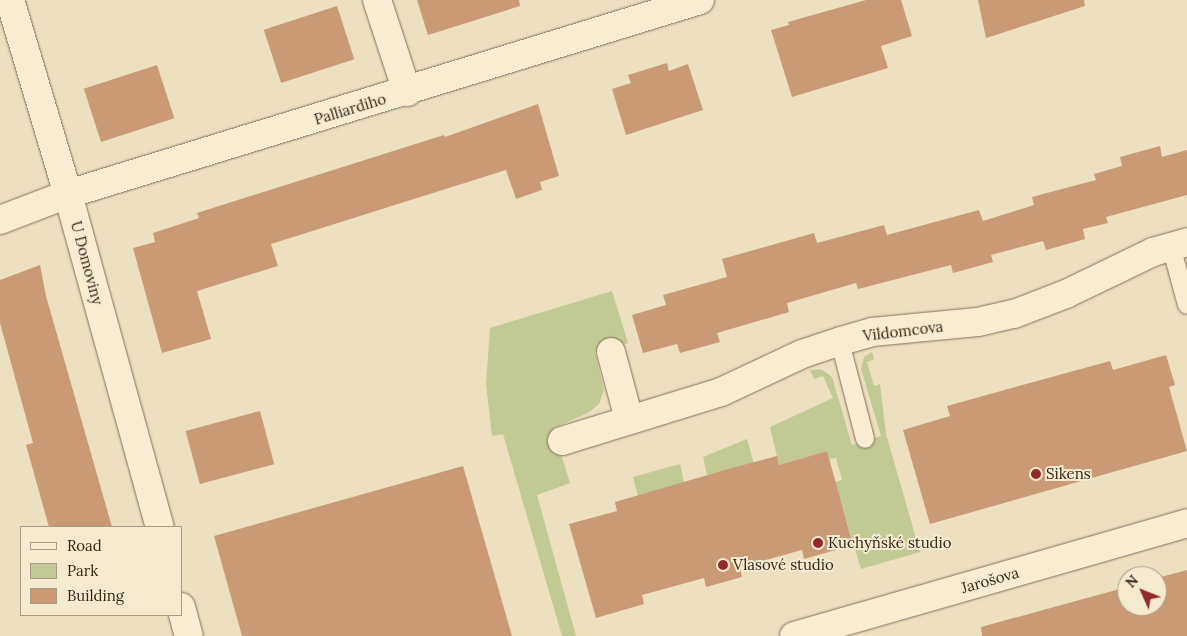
<!DOCTYPE html>
<html>
<head>
<meta charset="utf-8">
<style>
	body { margin:0 }
	#map { position:relative; width:1187px; height:636px; overflow:hidden; background:#ece0be; font-family:Lora,serif }
	div>[style] { position:absolute }
	.green>* { inset:0; background:#c2ca93 }
	.building>* { inset:0; background:#ca9a75; transform-origin:0 0 }
	.roads { filter:drop-shadow(0 0 1px #847058) drop-shadow(0 0 1px #847058) }
	.service>* { height:18px; margin:-9px; padding:0 9px; transform-origin:9px; border-radius:9px; background:#f8edd1 }
	.minor>* { height:28px; margin:-14px; padding:0 14px; transform-origin:14px; border-radius:14px; background:#f8edd1 }
	.dots>* { width:14px; height:14px; translate:-50% -50%; box-sizing:border-box; border:2px solid #f4eace; border-radius:50% }
	span { translate:-50% -50%; white-space:nowrap; text-align:center; line-height:1.15; -webkit-text-stroke:4px #f4eace; paint-order:stroke }
	.street-label { font-size:15px; color:#34281c }
	.poi-label { font-size:15px; color:#34281c }
	.left { translate:0 -50%; text-align:left }
	.legend { position:absolute; left:20px; top:526px; width:162px; height:90px; box-sizing:border-box; background:#f4eace; border:1px solid #a79c87; margin:0; padding:6px 9px; list-style:none; font-size:15px; color:#34281c }
	.legend li { display:flex; align-items:center; gap:10px; height:25px }
	.legend b { width:25px; border:1px solid #a79c87 }
	.north { position:absolute; left:1117px; top:566px; width:50px; height:50px; box-sizing:border-box; background:#f4eace; border:1px solid #a79c87; border-radius:50%; rotate:314deg; font-size:14px; font-weight:700; line-height:20px; text-align:center; color:#34281c }
	.north::after { content:''; display:block; margin:auto; width:18px; height:22px; background:#912b29; clip-path:polygon(50% 0,100% 100%,50% 72%,0 100%) }
</style>
</head>
<body>
<div id="map">
	<div class="green">
		<div style="clip-path:polygon(612px 291px,628px 343px,595px 352px,604px 390px,599px 404px,588px 413px,553px 428px,570px 483px,537px 495px,576px 636px,562px 636px,503px 434px,492px 436px,486px 384px,490px 328px)"></div>
		<div style="clip-path:polygon(872px 352px,874px 359px,867px 362px,874px 386px,880px 384px,886px 434px,920px 552px,861px 569px,835px 482px,842px 480px,836px 458px,829px 459px,827px 451px,779px 465px,770px 427px,833px 398px,823px 376px,814px 379px,810px 370px,821px 369px,832px 377px,852px 445px,881px 436px,861px 369px,864px 357px)"></div>
		<div style="clip-path:polygon(747px 439px,756px 471px,707px 475px,703px 457px)"></div>
		<div style="clip-path:polygon(680px 464px,684px 482px,640px 504px,633px 477px)"></div>
	</div>
	<div class="building">
		<div style="clip-path:polygon(417px 0,519px 0,520px 6px,428px 35px)"></div>
		<div style="clip-path:polygon(866px 0,901px 0,912px 36px,881px 46px,888px 68px,792px 97px,771px 30px,789px 25px,788px 22px)"></div>
		<div style="clip-path:polygon(978px 0,1084px 0,1085px 6px,986px 38px)"></div>
		<div style="left:337px;top:6px;width:56px;height:77px;rotate:72deg"></div>
		<div style="clip-path:polygon(667px 63px,669px 71px,688px 64px,703px 110px,626px 135px,612px 89px,631px 83px,628px 75px)"></div>
		<div style="left:157px;top:65px;width:56px;height:77px;rotate:72deg"></div>
		<div style="clip-path:polygon(538px 104px,559px 176px,540px 182px,542px 190px,516px 199px,506px 170px,271px 244px,278px 266px,197px 291px,211px 339px,162px 353px,133px 248px,155px 242px,153px 233px,199px 218px,197px 213px,444px 135px,445px 137px)"></div>
		<div style="clip-path:polygon(1160px 146px,1162px 157px,1187px 150px,1187px 195px,1106px 217px,1108px 223px,1083px 229px,1085px 239px,1046px 250px,1043px 241px,991px 255px,993px 262px,953px 273px,951px 265px,858px 289px,856px 283px,787px 303px,789px 312px,717px 333px,720px 342px,680px 353px,677px 344px,643px 353px,632px 315px,666px 305px,663px 295px,727px 277px,722px 259px,814px 233px,817px 243px,884px 225px,887px 235px,979px 210px,983px 221px,1034px 205px,1032px 197px,1096px 180px,1094px 174px,1122px 166px,1120px 157px)"></div>
		<div style="clip-path:polygon(40px 265px,46px 296px,112px 527px,49px 527px,26px 445px,33px 443px,0 323px,0 280px)"></div>
		<div style="clip-path:polygon(1166px 355px,1175px 385px,1169px 387px,1187px 451px,930px 524px,903px 430px,950px 416px,947px 406px,1008px 389px,1110px 361px,1113px 370px)"></div>
		<div style="left:260px;top:411px;width:55px;height:77px;rotate:75deg"></div>
		<div style="clip-path:polygon(827px 451px,853px 545px,804px 559px,802px 550px,740px 567px,742px 577px,706px 587px,704px 578px,642px 595px,644px 604px,596px 618px,569px 524px,617px 511px,615px 502px,732px 468px,777px 456px,779px 465px)"></div>
		<div style="clip-path:polygon(463px 466px,512px 636px,242px 636px,214px 536px)"></div>
		<div style="clip-path:polygon(1187px 570px,1187px 636px,982px 636px,981px 627px,1127px 587px,1127px 606px,1157px 606px,1157px 578px)"></div>
	</div>
	<div class="roads">
		<div class="service">
			<div style="left:1171px;top:246px;width:61px;rotate:74.8deg"></div>
			<div style="left:840px;top:342px;width:100px;rotate:75.5deg"></div>
		</div>
		<div class="minor">
			<div style="left:10px;top:0;width:202px;rotate:73.4deg"></div>
			<div style="left:68px;top:194px;width:345px;rotate:74.6deg"></div>
			<div style="left:377px;top:0;width:97px;rotate:71.9deg"></div>
			<div style="left:0;top:220px;width:73px;rotate:-20.9deg"></div>
			<div style="left:68px;top:194px;width:661px;rotate:-17.06deg"></div>
			<div style="left:611px;top:352px;width:69px;rotate:75deg"></div>
			<div style="left:562px;top:441px;width:166px;rotate:-17.1deg"></div>
			<div style="left:721px;top:392px;width:89px;rotate:-25.1deg"></div>
			<div style="left:802px;top:354px;width:41px;rotate:-18.4deg"></div>
			<div style="left:841px;top:341px;width:32px;rotate:-16deg"></div>
			<div style="left:872px;top:332px;width:106px;rotate:-5.4deg"></div>
			<div style="left:978px;top:322px;width:37px;rotate:-13deg"></div>
			<div style="left:1014px;top:314px;width:56px;rotate:-21deg"></div>
			<div style="left:1066px;top:294px;width:97px;rotate:-25.8deg"></div>
			<div style="left:1153px;top:252px;width:35px;rotate:-16deg"></div>
			<div style="left:181px;top:607px;width:30px;rotate:75deg"></div>
			<div style="left:794px;top:636px;width:409px;rotate:-16deg"></div>
		</div>
	</div>
	<div class="dots">
		<div style="left:1036px;top:474px;background:#912b29"></div>
		<div style="left:818px;top:543px;background:#912b29"></div>
		<div style="left:723px;top:565px;background:#912b29"></div>
	</div>
	<div class="street-label">
		<span style="left:350px;top:109px;rotate:-17deg">Palliardiho</span>
		<span style="left:87px;top:263px;rotate:75deg">U Domoviny</span>
		<span style="left:903px;top:331px;rotate:-7deg">Vildomcova</span>
		<span style="left:990px;top:580px;rotate:-16deg">Jarošova</span>
	</div>
	<div class="poi-label">
		<span class="left" style="left:1046px;top:474px">Sikens</span>
		<span class="left" style="left:828px;top:543px">Kuchyňské studio</span>
		<span class="left" style="left:733px;top:565px">Vlasové studio</span>
	</div>
	<ul class="legend">
	<li><b style="height:6px;background:#f8edd1"></b>Road</li>
	<li><b style="height:14px;background:#c2ca93"></b>Park</li>
	<li><b style="height:14px;background:#ca9a75"></b>Building</li>
	</ul>
	<div class="north">N</div>
</div>
</body>
</html>
